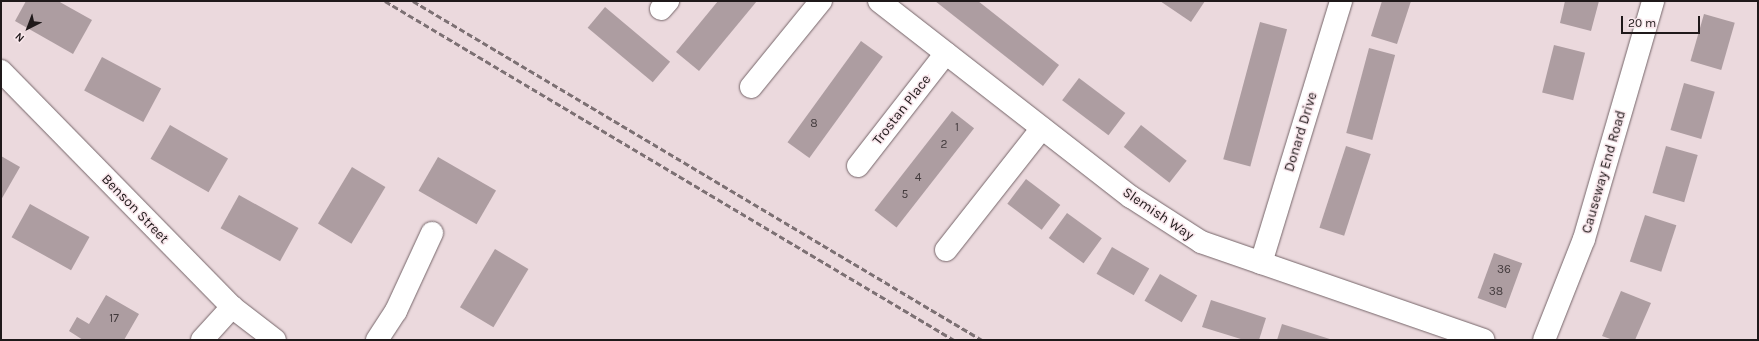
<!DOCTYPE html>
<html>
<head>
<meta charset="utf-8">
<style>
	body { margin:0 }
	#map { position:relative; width:1759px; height:341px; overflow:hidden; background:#ebd9dd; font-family:Karla,sans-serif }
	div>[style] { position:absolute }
	.building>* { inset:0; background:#ad9da1; transform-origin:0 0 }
	.roads { filter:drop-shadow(0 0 1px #756569) drop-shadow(0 0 1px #756569) }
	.minor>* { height:22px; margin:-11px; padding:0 11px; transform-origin:11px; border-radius:11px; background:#fff }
	.rail>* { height:3px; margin-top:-1.5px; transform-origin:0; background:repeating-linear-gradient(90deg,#7c7073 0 6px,transparent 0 9px) }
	span { translate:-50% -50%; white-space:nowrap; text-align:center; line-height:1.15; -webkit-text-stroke:3px #f8e6eb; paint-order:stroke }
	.number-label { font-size:12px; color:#423a3c }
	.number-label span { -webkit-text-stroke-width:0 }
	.street-label { font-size:14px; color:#1f191a }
	.frame { position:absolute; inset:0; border:2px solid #1f191a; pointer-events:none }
	.north { position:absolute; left:8px; top:8px; width:40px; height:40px; -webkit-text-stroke:3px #f8e6eb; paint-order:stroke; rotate:222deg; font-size:11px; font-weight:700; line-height:16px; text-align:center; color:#1f191a }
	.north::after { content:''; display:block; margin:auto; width:14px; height:18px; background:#1f191a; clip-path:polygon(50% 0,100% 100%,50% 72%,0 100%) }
	.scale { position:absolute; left:1621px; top:16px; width:79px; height:18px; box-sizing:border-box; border:2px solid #1f191a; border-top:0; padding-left:5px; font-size:12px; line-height:14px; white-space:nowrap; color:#1f191a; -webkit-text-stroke:3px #f8e6eb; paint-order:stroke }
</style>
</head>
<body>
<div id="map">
	<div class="building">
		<div style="clip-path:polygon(26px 1px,58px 1px,92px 20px,73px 54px,15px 21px)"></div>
		<div style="clip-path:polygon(718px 1px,757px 1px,699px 71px,676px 52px)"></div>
		<div style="clip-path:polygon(935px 1px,978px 1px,1059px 65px,1043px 86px)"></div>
		<div style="clip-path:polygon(1160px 1px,1205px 1px,1191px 22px)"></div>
		<div style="clip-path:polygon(1382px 1px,1411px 1px,1397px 44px,1371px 36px)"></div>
		<div style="clip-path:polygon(1565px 1px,1599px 1px,1591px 31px,1560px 23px)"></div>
		<div style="left:605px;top:7px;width:85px;height:27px;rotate:40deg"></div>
		<div style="left:1704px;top:14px;width:32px;height:49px;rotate:16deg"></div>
		<div style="left:1260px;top:22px;width:28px;height:142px;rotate:15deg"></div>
		<div style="left:861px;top:41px;width:27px;height:125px;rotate:36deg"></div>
		<div style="left:1554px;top:45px;width:32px;height:49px;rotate:14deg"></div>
		<div style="left:1369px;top:48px;width:27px;height:88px;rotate:15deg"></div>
		<div style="left:102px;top:57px;width:67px;height:38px;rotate:28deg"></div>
		<div style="left:1079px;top:78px;width:58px;height:28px;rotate:37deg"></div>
		<div style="left:1684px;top:83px;width:32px;height:49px;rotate:16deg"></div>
		<div style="left:952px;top:111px;width:28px;height:126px;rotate:38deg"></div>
		<div style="left:170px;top:125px;width:67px;height:39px;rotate:30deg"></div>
		<div style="left:1141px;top:125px;width:58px;height:28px;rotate:38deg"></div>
		<div style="left:1346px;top:146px;width:26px;height:86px;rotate:18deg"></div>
		<div style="left:1666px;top:146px;width:33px;height:49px;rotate:16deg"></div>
		<div style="clip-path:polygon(1px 156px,20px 167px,1px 200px)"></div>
		<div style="left:438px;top:157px;width:67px;height:39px;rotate:30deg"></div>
		<div style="left:352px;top:167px;width:39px;height:66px;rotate:31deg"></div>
		<div style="left:1026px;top:179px;width:43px;height:31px;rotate:37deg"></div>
		<div style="left:239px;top:195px;width:68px;height:38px;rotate:29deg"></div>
		<div style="left:30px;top:204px;width:68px;height:38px;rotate:29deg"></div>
		<div style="left:1067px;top:213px;width:43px;height:31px;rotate:36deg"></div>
		<div style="left:1645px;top:215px;width:33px;height:49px;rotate:18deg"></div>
		<div style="left:1112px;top:247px;width:43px;height:31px;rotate:30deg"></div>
		<div style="left:495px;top:249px;width:39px;height:68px;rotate:31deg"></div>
		<div style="left:1494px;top:253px;width:30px;height:48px;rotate:20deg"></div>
		<div style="left:1160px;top:274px;width:43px;height:31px;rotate:30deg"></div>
		<div style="clip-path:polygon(1621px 291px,1651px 303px,1635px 340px,1613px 340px,1602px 336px)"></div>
		<div style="clip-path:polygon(106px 295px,139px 314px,124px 340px,83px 340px,69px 331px,77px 317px,89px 324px)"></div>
		<div style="clip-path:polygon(1211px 300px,1266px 318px,1259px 340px,1244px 340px,1202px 327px)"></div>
		<div style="clip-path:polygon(1282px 324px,1333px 340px,1277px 340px)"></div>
	</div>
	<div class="roads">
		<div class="minor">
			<div style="left:879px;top:1px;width:319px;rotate:37.9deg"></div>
			<div style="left:1131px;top:197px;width:83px;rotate:32.7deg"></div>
			<div style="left:1201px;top:242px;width:299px;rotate:19.1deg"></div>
			<div style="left:661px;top:9px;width:11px;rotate:-49deg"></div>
			<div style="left:1px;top:71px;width:330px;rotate:45.6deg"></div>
			<div style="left:232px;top:307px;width:54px;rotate:37.5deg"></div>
			<div style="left:751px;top:87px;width:111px;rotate:-50.9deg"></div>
			<div style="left:858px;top:166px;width:143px;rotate:-52.1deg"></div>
			<div style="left:946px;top:250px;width:155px;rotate:-51.8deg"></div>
			<div style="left:1261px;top:263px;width:274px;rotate:-73deg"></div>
			<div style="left:202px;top:340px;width:45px;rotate:-47.7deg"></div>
			<div style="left:377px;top:340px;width:35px;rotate:-57deg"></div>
			<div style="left:396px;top:311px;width:86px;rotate:-65.2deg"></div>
			<div style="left:1544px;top:340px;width:109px;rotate:-68.4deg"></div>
			<div style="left:1584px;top:239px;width:248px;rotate:-73.8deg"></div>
		</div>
	</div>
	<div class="rail">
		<div style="left:385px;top:1px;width:662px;rotate:30.79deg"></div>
		<div style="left:413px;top:1px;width:662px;rotate:30.79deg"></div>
	</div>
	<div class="number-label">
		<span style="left:814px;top:124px">8</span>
		<span style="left:957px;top:128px">1</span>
		<span style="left:944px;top:145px">2</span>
		<span style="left:918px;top:178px">4</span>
		<span style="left:905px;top:195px">5</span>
		<span style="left:1504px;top:270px">36</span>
		<span style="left:1496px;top:292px">38</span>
		<span style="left:114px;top:319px">17</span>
	</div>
	<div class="street-label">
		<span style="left:902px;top:110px;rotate:-52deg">Trostan Place</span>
		<span style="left:1301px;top:132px;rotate:-73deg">Donard Drive</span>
		<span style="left:1604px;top:172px;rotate:-74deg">Causeway End Road</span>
		<span style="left:135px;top:209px;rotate:46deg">Benson Street</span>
		<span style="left:1158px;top:214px;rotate:34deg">Slemish Way</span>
	</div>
	<div class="frame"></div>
	<div class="north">N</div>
	<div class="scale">20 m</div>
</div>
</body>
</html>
